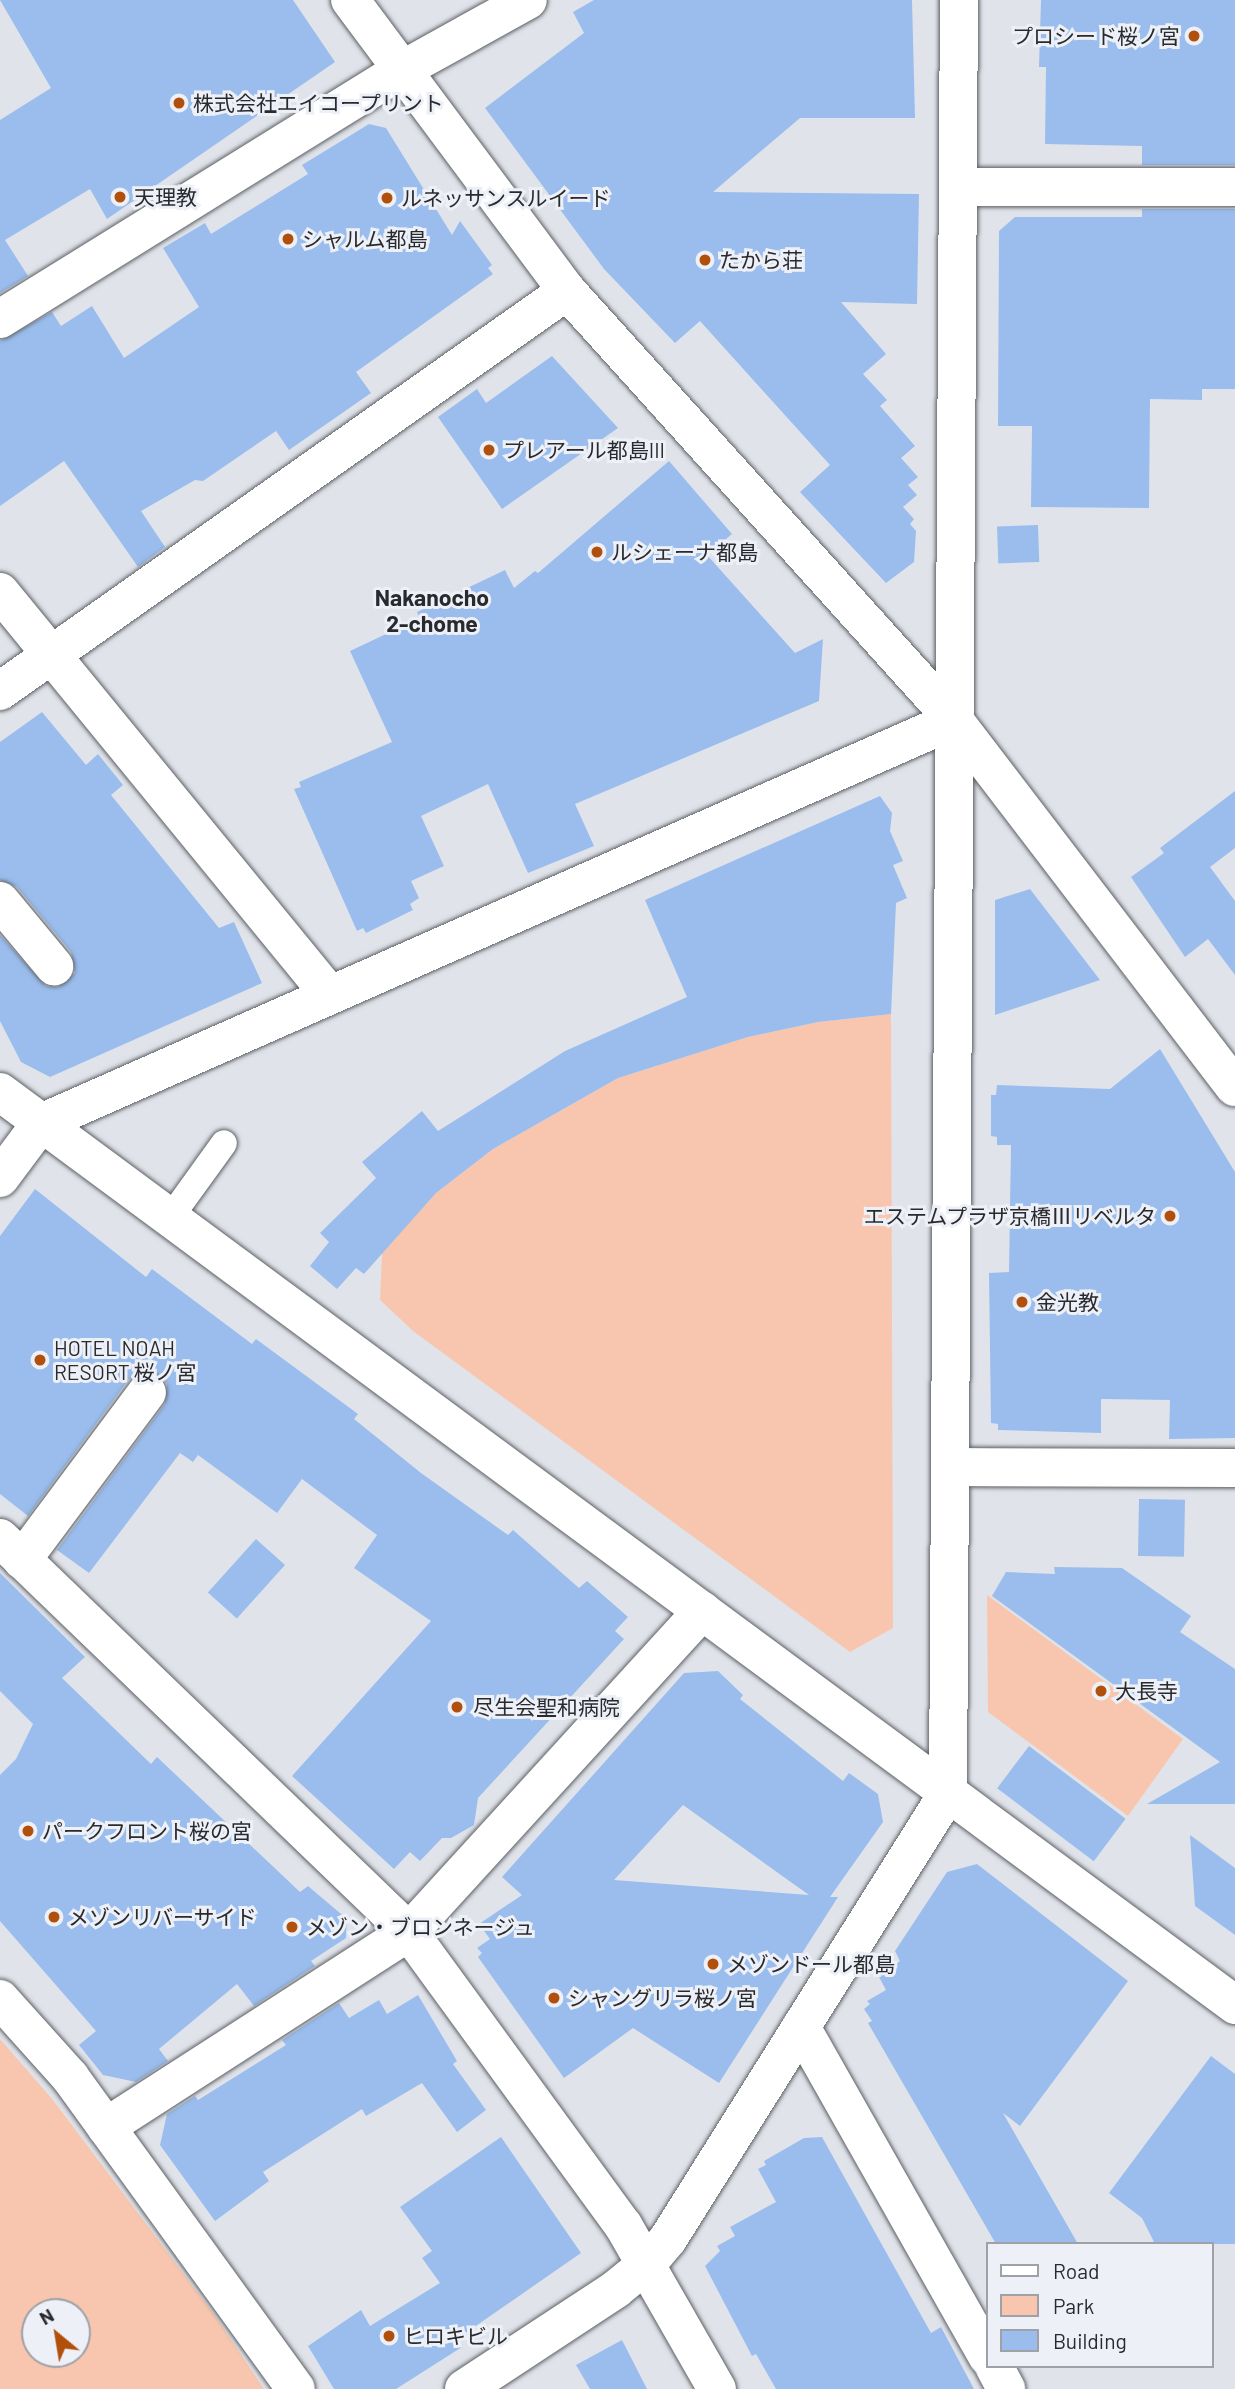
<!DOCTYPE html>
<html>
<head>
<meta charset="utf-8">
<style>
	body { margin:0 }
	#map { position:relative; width:1235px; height:2389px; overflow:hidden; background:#e0e4ea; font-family:Barlow,"Noto Sans JP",sans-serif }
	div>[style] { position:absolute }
	.green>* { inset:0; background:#f8c6ae }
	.building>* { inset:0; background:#9abded; transform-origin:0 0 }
	.roads { filter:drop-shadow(0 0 2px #5c6065) drop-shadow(0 0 2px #5c6065) }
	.service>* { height:26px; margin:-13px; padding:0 13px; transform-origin:13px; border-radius:13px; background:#fff }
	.minor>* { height:38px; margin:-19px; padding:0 19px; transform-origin:19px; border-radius:19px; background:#fff }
	.tertiary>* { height:38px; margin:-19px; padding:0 19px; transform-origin:19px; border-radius:19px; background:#fff }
	.dots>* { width:19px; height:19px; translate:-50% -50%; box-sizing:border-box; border:4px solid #edf1f7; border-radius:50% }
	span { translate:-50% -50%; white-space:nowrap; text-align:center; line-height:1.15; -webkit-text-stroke:6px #edf1f7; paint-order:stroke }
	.poi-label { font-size:21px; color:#292a2d }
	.right { translate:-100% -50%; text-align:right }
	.left { translate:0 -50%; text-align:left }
	.neighbourhood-label { font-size:23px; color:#292a2d; font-weight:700 }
	.legend { position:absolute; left:986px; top:2242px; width:228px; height:126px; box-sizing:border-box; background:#edf1f7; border:2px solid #9fa1a6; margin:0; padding:9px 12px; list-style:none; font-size:21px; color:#292a2d }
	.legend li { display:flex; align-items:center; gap:14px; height:35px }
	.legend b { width:35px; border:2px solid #9fa1a6 }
	.north { position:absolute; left:21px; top:2298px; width:70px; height:70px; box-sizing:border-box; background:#edf1f7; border:2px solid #9fa1a6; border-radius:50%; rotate:330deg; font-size:19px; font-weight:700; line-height:28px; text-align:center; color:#292a2d }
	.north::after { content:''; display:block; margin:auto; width:24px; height:32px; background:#b1500d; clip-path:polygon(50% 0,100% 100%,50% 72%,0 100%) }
</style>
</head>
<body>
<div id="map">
	<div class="green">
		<div style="clip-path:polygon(891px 1014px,893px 1628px,850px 1652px,413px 1331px,380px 1300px,382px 1253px,436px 1193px,493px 1149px,618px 1078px,748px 1037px,818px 1022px)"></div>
		<div style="clip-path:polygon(987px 1595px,1183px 1739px,1128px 1816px,988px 1712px)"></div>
		<div style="clip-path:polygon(evenodd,0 2039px,53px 2100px,216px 2317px,264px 2389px,0 2389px,0 2039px,77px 2312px,77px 2354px,35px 2354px,35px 2312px,77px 2312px)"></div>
	</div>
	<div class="building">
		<div style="clip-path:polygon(0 0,293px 0,335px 62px,107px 219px,90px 189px,5px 240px,28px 276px,0 293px,0 120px,51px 88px)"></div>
		<div style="clip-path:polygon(594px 0,912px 0,915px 118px,800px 118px,713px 192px,919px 194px,917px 304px,841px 302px,886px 354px,863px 374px,887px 400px,880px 406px,915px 446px,901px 458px,918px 477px,908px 485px,917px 495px,903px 507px,914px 519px,910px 524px,916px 531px,914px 562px,886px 583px,800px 492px,830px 465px,700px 321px,675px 343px,604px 269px,485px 108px,584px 33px,573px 12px)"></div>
		<div style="clip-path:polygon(1041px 0,1235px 0,1235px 165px,1142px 165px,1142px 146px,1045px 144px,1046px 67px,1039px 67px)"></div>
		<div style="clip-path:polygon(369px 124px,386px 128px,452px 235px,460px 221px,492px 265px,488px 268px,493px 274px,356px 372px,371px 393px,289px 450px,276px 431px,203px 481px,195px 480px,141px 511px,165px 547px,138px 567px,64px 461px,0 506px,0 341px,52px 312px,61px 326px,92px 306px,124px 358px,199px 307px,163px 248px,205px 223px,211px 234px,308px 174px,302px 165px)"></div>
		<div style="clip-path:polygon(1142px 209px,1235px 209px,1235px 389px,1202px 389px,1202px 400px,1150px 399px,1149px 508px,1031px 507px,1032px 426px,998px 426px,999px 231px,1015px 217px,1142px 217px)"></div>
		<div style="clip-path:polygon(552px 356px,618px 428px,502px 509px,438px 417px,477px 389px,486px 403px)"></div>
		<div style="clip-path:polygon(669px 461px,732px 534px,707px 555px,795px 653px,823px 639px,819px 701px,575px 804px,594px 846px,528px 873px,488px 784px,421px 816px,444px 866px,411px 881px,419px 898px,410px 904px,413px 910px,366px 933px,363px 928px,357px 931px,294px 789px,301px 787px,299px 782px,392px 742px,350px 651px,420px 618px,417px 612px,505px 570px,514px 588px,535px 571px,538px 573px)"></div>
		<div style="left:1038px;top:525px;width:37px;height:41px;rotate:88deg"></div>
		<div style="clip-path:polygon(42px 712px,86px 765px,98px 754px,123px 785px,111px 795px,219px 928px,234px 922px,262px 983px,50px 1077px,21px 1062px,0 1021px,0 935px,46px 986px,58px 987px,75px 973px,71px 952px,17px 887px,0 880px,0 742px)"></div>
		<div style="clip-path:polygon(1235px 791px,1235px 848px,1210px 867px,1235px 901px,1235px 975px,1208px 939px,1185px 957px,1131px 877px,1164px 853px,1160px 848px)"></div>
		<div style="clip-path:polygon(880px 796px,892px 813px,890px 831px,903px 861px,893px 865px,907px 898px,896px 903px,891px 1014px,818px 1022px,748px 1037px,618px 1078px,493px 1149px,436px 1193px,364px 1274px,356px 1268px,337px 1289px,310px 1266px,329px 1242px,320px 1233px,376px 1178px,362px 1162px,422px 1111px,438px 1131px,565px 1051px,687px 997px,645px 900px)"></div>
		<div style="clip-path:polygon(1030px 889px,1100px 980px,995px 1015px,995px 900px)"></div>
		<div style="clip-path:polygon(1160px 1049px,1235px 1172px,1235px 1438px,1169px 1439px,1170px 1400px,1101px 1399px,1101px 1433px,998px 1430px,998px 1424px,991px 1423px,989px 1273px,1009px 1272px,1011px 1145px,997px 1145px,997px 1137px,991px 1136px,991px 1095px,996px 1095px,997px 1085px,1110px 1089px)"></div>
		<div style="clip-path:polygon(35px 1189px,146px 1277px,152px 1269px,252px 1344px,256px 1339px,358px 1414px,354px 1419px,421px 1473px,508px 1535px,513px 1530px,579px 1588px,587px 1581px,628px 1617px,615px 1631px,624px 1639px,478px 1798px,474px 1825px,451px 1838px,442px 1838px,420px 1861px,410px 1852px,394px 1869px,292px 1776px,431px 1621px,354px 1568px,377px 1535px,302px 1479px,277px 1513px,198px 1455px,193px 1462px,180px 1453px,89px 1573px,57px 1550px,165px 1404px,167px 1383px,149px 1370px,129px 1379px,28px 1516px,0 1494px,0 1236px)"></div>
		<div style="left:1139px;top:1499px;width:46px;height:57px;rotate:1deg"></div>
		<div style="left:256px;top:1539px;width:39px;height:72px;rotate:42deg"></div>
		<div style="clip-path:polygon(1054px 1567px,1122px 1568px,1191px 1616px,1180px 1632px,1235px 1669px,1235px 1804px,1147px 1804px,1220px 1762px,992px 1596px,1006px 1572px,1055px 1574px)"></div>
		<div style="clip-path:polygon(0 1573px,85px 1657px,62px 1678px,151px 1764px,157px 1757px,300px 1892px,308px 1886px,347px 1919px,346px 1938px,311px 1961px,315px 1966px,254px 2006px,237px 1984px,159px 2049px,168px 2061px,136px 2082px,103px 2075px,79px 2045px,96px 2031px,0 1921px,0 1775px,16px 1759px,33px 1724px,0 1691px)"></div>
		<div style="clip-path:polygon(evenodd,718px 1671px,743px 1695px,740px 1699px,843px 1781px,849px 1773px,878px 1794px,883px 1822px,830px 1897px,838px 1897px,719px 2083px,633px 2028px,564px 2078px,478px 1957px,482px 1953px,477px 1948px,490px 1939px,479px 1924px,522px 1895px,502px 1877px,684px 1673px,718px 1671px,683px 1805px,809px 1895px,614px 1880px,683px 1805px)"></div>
		<div style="left:1029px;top:1746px;width:121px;height:53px;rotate:37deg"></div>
		<div style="clip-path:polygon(1190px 1835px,1235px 1868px,1235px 1935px,1195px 1906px)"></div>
		<div style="clip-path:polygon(977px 1864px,1128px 1981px,1020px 2126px,1003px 2113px,1078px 2244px,996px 2244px,868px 2023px,872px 2021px,864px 2009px,870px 2004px,867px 2001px,886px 1990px,879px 1977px,900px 1961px,895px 1951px,947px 1872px)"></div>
		<div style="clip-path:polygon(418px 1995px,457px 2061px,453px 2064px,486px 2110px,457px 2132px,422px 2083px,366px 2116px,362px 2109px,263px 2172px,269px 2181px,215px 2221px,160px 2145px,167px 2114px,195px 2096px,198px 2100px,286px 2045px,282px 2040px,339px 2003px,349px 2018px,379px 2000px,387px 2014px)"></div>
		<div style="clip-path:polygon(1211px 2056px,1235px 2074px,1235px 2244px,1155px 2244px,1142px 2218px,1109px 2193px)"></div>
		<div style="clip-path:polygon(501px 2137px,581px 2253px,457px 2339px,462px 2347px,396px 2389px,334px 2389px,308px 2346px,361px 2310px,370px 2326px,440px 2283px,422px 2258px,432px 2251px,400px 2207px)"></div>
		<div style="clip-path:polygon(822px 2137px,931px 2333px,941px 2327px,974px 2389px,776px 2389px,756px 2354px,752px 2356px,705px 2266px,720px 2251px,717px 2246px,735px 2236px,730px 2227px,776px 2202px,758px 2169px,766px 2165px,764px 2161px,804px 2138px)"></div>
		<div style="clip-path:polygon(622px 2340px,647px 2389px,590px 2389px,576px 2365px)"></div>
	</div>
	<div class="roads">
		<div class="service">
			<div style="left:170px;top:1218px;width:92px;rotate:-54.2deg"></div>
		</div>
		<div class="minor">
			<div style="left:0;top:592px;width:519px;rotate:50.7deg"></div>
			<div style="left:0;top:691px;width:694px;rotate:-35.2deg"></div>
			<div style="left:0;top:901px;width:85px;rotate:50.3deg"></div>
			<div style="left:0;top:1092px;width:1536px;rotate:36.47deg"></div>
			<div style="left:41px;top:1123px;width:998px;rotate:-23.82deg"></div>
			<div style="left:954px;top:720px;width:578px;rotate:-132.05deg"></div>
			<div style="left:567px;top:291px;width:363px;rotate:-126.7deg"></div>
			<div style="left:0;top:1538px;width:568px;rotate:43.93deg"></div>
			<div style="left:409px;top:1932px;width:363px;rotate:53.9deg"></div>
			<div style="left:623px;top:2225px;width:189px;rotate:60.2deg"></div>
			<div style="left:22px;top:1560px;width:209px;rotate:-53.3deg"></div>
			<div style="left:801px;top:2027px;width:379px;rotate:60.5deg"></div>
			<div style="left:106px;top:2127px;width:360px;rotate:-32.8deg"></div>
			<div style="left:994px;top:2366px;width:26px;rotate:62deg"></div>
		</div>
		<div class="tertiary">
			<div style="left:958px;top:187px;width:277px"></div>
			<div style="left:0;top:319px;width:471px;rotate:-31.8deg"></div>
			<div style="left:400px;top:71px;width:146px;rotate:-29deg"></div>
			<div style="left:954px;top:720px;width:462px;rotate:52.6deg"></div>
			<div style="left:0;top:1178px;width:69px;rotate:-53.3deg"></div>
			<div style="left:950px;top:1467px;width:285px;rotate:0.2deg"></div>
			<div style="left:409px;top:1932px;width:435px;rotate:-47.6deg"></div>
			<div style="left:0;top:1999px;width:105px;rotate:48.1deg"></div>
			<div style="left:70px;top:2077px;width:385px;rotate:54.1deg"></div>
			<div style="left:464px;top:2389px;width:182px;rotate:-33.3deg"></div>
			<div style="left:616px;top:2289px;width:40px;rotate:-39deg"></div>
			<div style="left:647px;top:2264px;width:33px;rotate:-50deg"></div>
			<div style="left:668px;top:2239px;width:527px;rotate:-57.88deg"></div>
			<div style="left:948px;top:1793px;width:1793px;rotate:-89.65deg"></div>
		</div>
	</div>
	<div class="dots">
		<div style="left:1194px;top:36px;background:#b1500d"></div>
		<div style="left:179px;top:103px;background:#b1500d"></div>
		<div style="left:120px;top:197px;background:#b1500d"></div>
		<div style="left:387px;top:198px;background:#b1500d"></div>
		<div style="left:288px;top:239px;background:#b1500d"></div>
		<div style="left:705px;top:260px;background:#b1500d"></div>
		<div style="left:489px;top:450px;background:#b1500d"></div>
		<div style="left:597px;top:552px;background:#b1500d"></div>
		<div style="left:1170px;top:1216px;background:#b1500d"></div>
		<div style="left:1022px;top:1302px;background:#b1500d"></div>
		<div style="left:40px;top:1360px;background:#b1500d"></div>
		<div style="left:1101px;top:1691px;background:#b1500d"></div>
		<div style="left:457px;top:1707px;background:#b1500d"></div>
		<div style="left:28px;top:1831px;background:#b1500d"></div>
		<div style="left:54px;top:1917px;background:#b1500d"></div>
		<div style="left:292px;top:1927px;background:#b1500d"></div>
		<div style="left:713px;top:1964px;background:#b1500d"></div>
		<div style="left:554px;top:1998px;background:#b1500d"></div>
		<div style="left:389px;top:2336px;background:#b1500d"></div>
	</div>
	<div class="poi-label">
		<span class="right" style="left:1180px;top:36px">プロシード桜ノ宮</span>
		<span class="left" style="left:193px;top:103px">株式会社エイコープリント</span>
		<span class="left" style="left:134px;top:197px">天理教</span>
		<span class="left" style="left:401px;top:198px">ルネッサンスルイード</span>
		<span class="left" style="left:302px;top:239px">シャルム都島</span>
		<span class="left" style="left:719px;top:260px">たから荘</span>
		<span class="left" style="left:503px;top:450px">プレアール都島III</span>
		<span class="left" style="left:611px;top:552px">ルシェーナ都島</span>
		<span class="right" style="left:1156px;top:1216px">エステムプラザ京橋Ⅲリベルタ</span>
		<span class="left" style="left:1036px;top:1302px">金光教</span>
		<span class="left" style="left:54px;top:1360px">HOTEL NOAH<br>RESORT 桜ノ宮</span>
		<span class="left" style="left:1115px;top:1691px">大長寺</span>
		<span class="left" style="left:473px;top:1707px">尽生会聖和病院</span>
		<span class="left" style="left:42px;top:1831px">パークフロント桜の宮</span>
		<span class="left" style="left:68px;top:1917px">メゾンリバーサイド</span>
		<span class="left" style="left:306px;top:1927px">メゾン・ブロンネージュ</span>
		<span class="left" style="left:727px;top:1964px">メゾンドール都島</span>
		<span class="left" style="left:568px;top:1998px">シャングリラ桜ノ宮</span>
		<span class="left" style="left:403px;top:2336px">ヒロキビル</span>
	</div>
	<div class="neighbourhood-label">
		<span style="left:432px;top:610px">Nakanocho<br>2-chome</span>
	</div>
	<ul class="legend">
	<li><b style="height:9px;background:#fff"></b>Road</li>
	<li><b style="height:19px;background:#f8c6ae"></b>Park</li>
	<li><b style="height:19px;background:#9abded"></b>Building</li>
	</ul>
	<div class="north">N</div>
</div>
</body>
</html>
